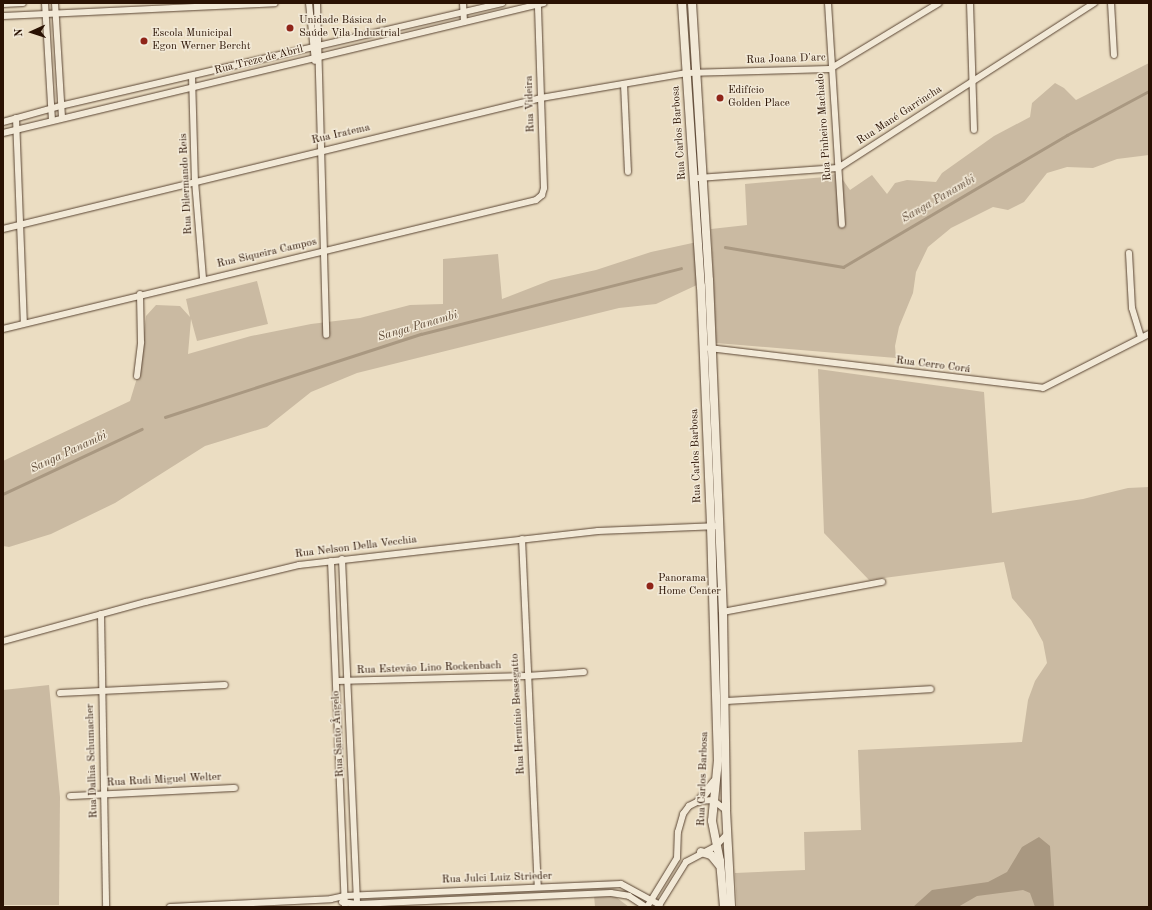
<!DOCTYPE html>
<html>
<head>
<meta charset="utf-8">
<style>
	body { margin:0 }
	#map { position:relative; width:1152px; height:910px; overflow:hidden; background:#ebddc2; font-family:"Old Standard TT",serif }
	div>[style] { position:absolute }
	.green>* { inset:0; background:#cabaa2 }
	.water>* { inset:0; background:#a99881 }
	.stream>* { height:2.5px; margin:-1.25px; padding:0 1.25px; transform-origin:1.25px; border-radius:1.25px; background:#a99881 }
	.roads { filter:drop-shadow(0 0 1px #5a4533) drop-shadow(0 0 1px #5a4533) }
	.minor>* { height:6px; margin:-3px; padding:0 3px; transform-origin:3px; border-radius:3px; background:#f2e9d7 }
	.tertiary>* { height:8px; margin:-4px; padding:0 4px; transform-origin:4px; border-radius:4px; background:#f2e9d7 }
	.dots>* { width:11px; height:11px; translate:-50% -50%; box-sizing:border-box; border:2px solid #f2e9d7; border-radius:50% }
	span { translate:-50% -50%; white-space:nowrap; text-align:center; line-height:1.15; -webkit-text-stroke:3px #f2e9d7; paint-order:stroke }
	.poi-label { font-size:11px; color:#2a1203 }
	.left { translate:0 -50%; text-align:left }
	.street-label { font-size:11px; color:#2a1203 }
	.water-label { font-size:12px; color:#5d4835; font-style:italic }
	.frame { position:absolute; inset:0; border:4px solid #2a1203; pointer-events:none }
	.north { position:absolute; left:12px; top:12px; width:40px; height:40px; -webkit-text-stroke:3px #f2e9d7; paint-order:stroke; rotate:267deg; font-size:11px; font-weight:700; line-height:16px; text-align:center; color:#2a1203 }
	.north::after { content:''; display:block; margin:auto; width:14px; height:18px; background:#2a1203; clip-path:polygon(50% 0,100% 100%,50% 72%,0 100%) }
</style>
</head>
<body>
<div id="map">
	<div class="green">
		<div style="clip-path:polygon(1149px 63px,1149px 155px,1117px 159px,1093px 168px,1067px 167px,1047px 173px,1024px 202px,1008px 210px,993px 207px,951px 228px,928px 247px,916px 272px,913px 293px,899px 327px,895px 346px,896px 358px,716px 343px,711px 229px,747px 225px,745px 184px,825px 177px,838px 173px,850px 190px,872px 175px,887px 194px,895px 183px,907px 180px,936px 182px,942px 173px,994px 136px,1030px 117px,1032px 103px,1055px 83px,1064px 88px,1076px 100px)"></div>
		<div style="clip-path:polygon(697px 242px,699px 284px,656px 304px,619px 308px,357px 373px,311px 392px,267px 427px,205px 446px,115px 503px,51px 534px,9px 547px,3px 546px,3px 461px,130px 401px,140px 368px,146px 316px,156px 305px,180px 306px,190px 317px,186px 299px,257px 281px,268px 324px,197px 341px,191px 319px,188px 354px,251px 336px,311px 324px,360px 318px,410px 305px,443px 304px,443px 259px,498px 254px,502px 299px,551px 280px,596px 270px,651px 252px)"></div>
		<div style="clip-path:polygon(818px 369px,984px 392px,992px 513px,1083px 499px,1128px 488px,1149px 487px,1149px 907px,737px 907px,735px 873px,805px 870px,804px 832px,861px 830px,858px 750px,1022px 742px,1028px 700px,1035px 681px,1047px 663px,1043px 642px,1031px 620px,1012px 598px,1004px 562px,869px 580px,824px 533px)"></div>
		<div style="clip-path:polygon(49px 685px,60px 797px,59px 905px,3px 905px,3px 690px)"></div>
		<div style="clip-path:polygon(612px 894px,629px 907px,595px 907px,594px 895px)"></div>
	</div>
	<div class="water">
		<div style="clip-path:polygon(1039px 837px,1050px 846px,1054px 907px,1035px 907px,1030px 893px,1023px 890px,977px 896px,958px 907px,913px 907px,932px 890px,988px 882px,1007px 872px,1022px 847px)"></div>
	</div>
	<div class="stream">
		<div style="left:725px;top:247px;width:120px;rotate:9.6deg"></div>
		<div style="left:843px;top:267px;width:260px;rotate:-30.5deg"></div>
		<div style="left:1067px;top:135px;width:93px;rotate:-28.2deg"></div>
		<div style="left:165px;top:417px;width:269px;rotate:-18deg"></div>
		<div style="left:421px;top:334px;width:268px;rotate:-14.2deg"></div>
		<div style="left:3px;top:494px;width:153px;rotate:-25.1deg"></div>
	</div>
	<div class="roads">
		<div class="minor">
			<div style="left:45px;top:3px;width:117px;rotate:86.6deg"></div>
			<div style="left:55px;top:3px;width:115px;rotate:86.5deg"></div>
			<div style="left:309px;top:3px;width:58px;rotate:84.1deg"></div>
			<div style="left:317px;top:3px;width:332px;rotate:88.4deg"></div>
			<div style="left:463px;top:3px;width:19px;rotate:87deg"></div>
			<div style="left:828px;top:3px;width:222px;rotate:86.4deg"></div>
			<div style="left:970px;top:3px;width:127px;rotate:88.2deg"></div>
			<div style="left:1111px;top:3px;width:52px;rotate:86.7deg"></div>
			<div style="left:3px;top:4px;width:20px;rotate:-3deg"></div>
			<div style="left:3px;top:16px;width:272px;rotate:-2.7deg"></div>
			<div style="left:192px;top:76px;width:105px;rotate:88.4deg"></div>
			<div style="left:195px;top:181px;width:98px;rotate:85.3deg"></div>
			<div style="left:624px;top:84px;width:88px;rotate:87.4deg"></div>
			<div style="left:16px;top:118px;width:205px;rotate:87.8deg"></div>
			<div style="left:3px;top:122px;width:59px;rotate:-15.7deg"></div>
			<div style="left:60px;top:106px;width:454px;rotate:-13.1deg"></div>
			<div style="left:3px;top:133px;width:556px;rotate:-13.51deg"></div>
			<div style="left:698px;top:178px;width:140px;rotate:-4.1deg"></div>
			<div style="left:838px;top:168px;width:305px;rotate:-32.8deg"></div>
			<div style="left:3px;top:229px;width:554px;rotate:-13.68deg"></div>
			<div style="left:541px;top:98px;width:148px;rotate:-9.7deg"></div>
			<div style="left:687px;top:73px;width:143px;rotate:-1.6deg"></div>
			<div style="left:830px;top:69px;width:127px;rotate:-31.2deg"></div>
			<div style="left:1129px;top:253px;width:55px;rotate:86.9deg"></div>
			<div style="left:1132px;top:308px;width:31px;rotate:73deg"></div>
			<div style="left:3px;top:329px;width:548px;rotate:-13.61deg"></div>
			<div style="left:536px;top:200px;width:8px;rotate:-40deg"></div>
			<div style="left:542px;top:195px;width:7px;rotate:-74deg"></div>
			<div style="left:544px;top:188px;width:183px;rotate:-91.9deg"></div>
			<div style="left:709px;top:348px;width:336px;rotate:6.8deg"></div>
			<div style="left:1043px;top:388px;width:119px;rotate:-27deg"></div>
			<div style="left:137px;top:376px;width:34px;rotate:-83deg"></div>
			<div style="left:141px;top:342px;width:48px;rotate:-91.2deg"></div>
			<div style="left:522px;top:539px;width:348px;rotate:87.4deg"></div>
			<div style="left:342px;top:559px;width:348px;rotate:87.5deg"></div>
			<div style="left:331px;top:561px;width:346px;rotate:87.7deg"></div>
			<div style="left:723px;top:612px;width:162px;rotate:-10.7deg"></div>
			<div style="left:101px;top:614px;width:293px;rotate:89deg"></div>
			<div style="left:3px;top:641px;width:148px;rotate:-15.3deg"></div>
			<div style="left:146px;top:602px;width:157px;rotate:-13.6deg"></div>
			<div style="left:299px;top:565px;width:301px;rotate:-6.5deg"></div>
			<div style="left:598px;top:531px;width:121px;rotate:-2.4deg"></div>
			<div style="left:337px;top:681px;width:189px;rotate:-1.5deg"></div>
			<div style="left:526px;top:676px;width:58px;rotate:-3.9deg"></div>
			<div style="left:60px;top:693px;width:165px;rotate:-2.8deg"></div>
			<div style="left:725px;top:701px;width:206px;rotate:-3.3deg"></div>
			<div style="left:70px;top:796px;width:165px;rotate:-2.8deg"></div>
			<div style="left:342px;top:902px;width:15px;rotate:8deg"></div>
			<div style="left:357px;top:904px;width:254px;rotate:-2.5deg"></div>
			<div style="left:611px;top:893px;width:18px;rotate:9deg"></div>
			<div style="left:629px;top:896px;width:20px;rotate:33deg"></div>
			<div style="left:170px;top:907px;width:161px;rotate:-2.8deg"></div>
			<div style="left:331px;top:899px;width:13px;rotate:-13deg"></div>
			<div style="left:344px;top:896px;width:277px;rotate:-2.5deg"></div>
			<div style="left:621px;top:884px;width:44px;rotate:28.3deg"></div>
			<div style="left:647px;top:907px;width:57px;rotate:-58.5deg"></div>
			<div style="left:677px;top:858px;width:26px;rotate:-88deg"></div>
			<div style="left:678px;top:832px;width:19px;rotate:-74deg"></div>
			<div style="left:683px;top:814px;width:10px;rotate:-53deg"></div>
			<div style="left:689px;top:806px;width:11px;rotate:-27deg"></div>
			<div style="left:699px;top:801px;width:14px;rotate:-4deg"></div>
			<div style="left:713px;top:800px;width:16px;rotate:38deg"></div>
			<div style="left:658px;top:907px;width:53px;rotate:-58.1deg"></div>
			<div style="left:686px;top:862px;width:34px;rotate:-28deg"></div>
			<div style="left:716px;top:846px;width:16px;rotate:-47deg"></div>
		</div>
		<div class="tertiary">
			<div style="left:682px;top:3px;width:284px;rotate:86.2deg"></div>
			<div style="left:701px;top:286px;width:241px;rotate:87.6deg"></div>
			<div style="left:711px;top:527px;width:233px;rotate:88.3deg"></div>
			<div style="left:718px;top:760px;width:61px;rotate:95.6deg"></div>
			<div style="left:712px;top:821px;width:41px;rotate:78.7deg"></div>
			<div style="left:720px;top:861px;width:46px;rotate:85deg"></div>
			<div style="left:692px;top:3px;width:278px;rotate:86.5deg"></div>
			<div style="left:709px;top:280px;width:332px;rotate:87.6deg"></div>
			<div style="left:723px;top:612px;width:198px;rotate:89.1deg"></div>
			<div style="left:726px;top:810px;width:97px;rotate:87deg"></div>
			<div style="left:699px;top:801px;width:24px;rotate:-52deg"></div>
			<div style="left:701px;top:852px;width:10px;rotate:17deg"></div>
			<div style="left:711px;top:855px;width:13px;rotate:51deg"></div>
		</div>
	</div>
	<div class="dots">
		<div style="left:290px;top:28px;background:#8f2418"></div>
		<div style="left:144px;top:41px;background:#8f2418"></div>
		<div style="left:720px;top:98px;background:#8f2418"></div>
		<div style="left:650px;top:586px;background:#8f2418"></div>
	</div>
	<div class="poi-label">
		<span class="left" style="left:299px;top:28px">Unidade Básica de<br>Saúde Vila Industrial</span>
		<span class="left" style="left:152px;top:41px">Escola Municipal<br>Egon Werner Bercht</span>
		<span class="left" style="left:728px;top:98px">Edifício<br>Golden Place</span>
		<span class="left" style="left:658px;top:586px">Panorama<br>Home Center</span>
	</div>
	<div class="street-label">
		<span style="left:786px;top:60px;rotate:-2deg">Rua Joana D'arc</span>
		<span style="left:259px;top:61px;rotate:-14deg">Rua Treze de Abril</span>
		<span style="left:531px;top:104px;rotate:-92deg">Rua Videira</span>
		<span style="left:900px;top:116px;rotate:-33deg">Rua Mané Garrincha</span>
		<span style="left:825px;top:127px;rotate:-94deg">Rua Pinheiro Machado</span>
		<span style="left:680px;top:133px;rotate:-94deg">Rua Carlos Barbosa</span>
		<span style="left:341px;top:135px;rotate:-13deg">Rua Iratema</span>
		<span style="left:187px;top:184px;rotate:-93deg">Rua Dilermando Reis</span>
		<span style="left:267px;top:254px;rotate:-13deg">Rua Siqueira Campos</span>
		<span style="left:933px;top:366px;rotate:7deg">Rua Cerro Corá</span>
		<span style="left:697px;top:456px;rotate:-92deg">Rua Carlos Barbosa</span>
		<span style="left:356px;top:548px;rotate:-7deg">Rua Nelson Della Vecchia</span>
		<span style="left:429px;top:669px;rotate:-2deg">Rua Estevão Lino Rockenbach</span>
		<span style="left:519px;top:714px;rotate:-93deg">Rua Hermínio Bessegatto</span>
		<span style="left:339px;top:734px;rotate:-93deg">Rua Santo Ângelo</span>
		<span style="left:93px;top:761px;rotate:-92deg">Rua Dalhia Schumacher</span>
		<span style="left:704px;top:779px;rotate:-88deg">Rua Carlos Barbosa</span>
		<span style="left:164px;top:781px;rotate:-3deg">Rua Rudi Miguel Welter</span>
		<span style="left:497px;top:879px;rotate:-2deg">Rua Julci Luiz Strieder</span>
	</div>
	<div class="water-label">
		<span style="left:939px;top:200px;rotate:-30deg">Sanga Panambi</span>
		<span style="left:418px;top:327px;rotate:-16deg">Sanga Panambi</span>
		<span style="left:69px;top:453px;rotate:-25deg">Sanga Panambi</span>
	</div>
	<div class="frame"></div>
	<div class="north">N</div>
</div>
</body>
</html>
